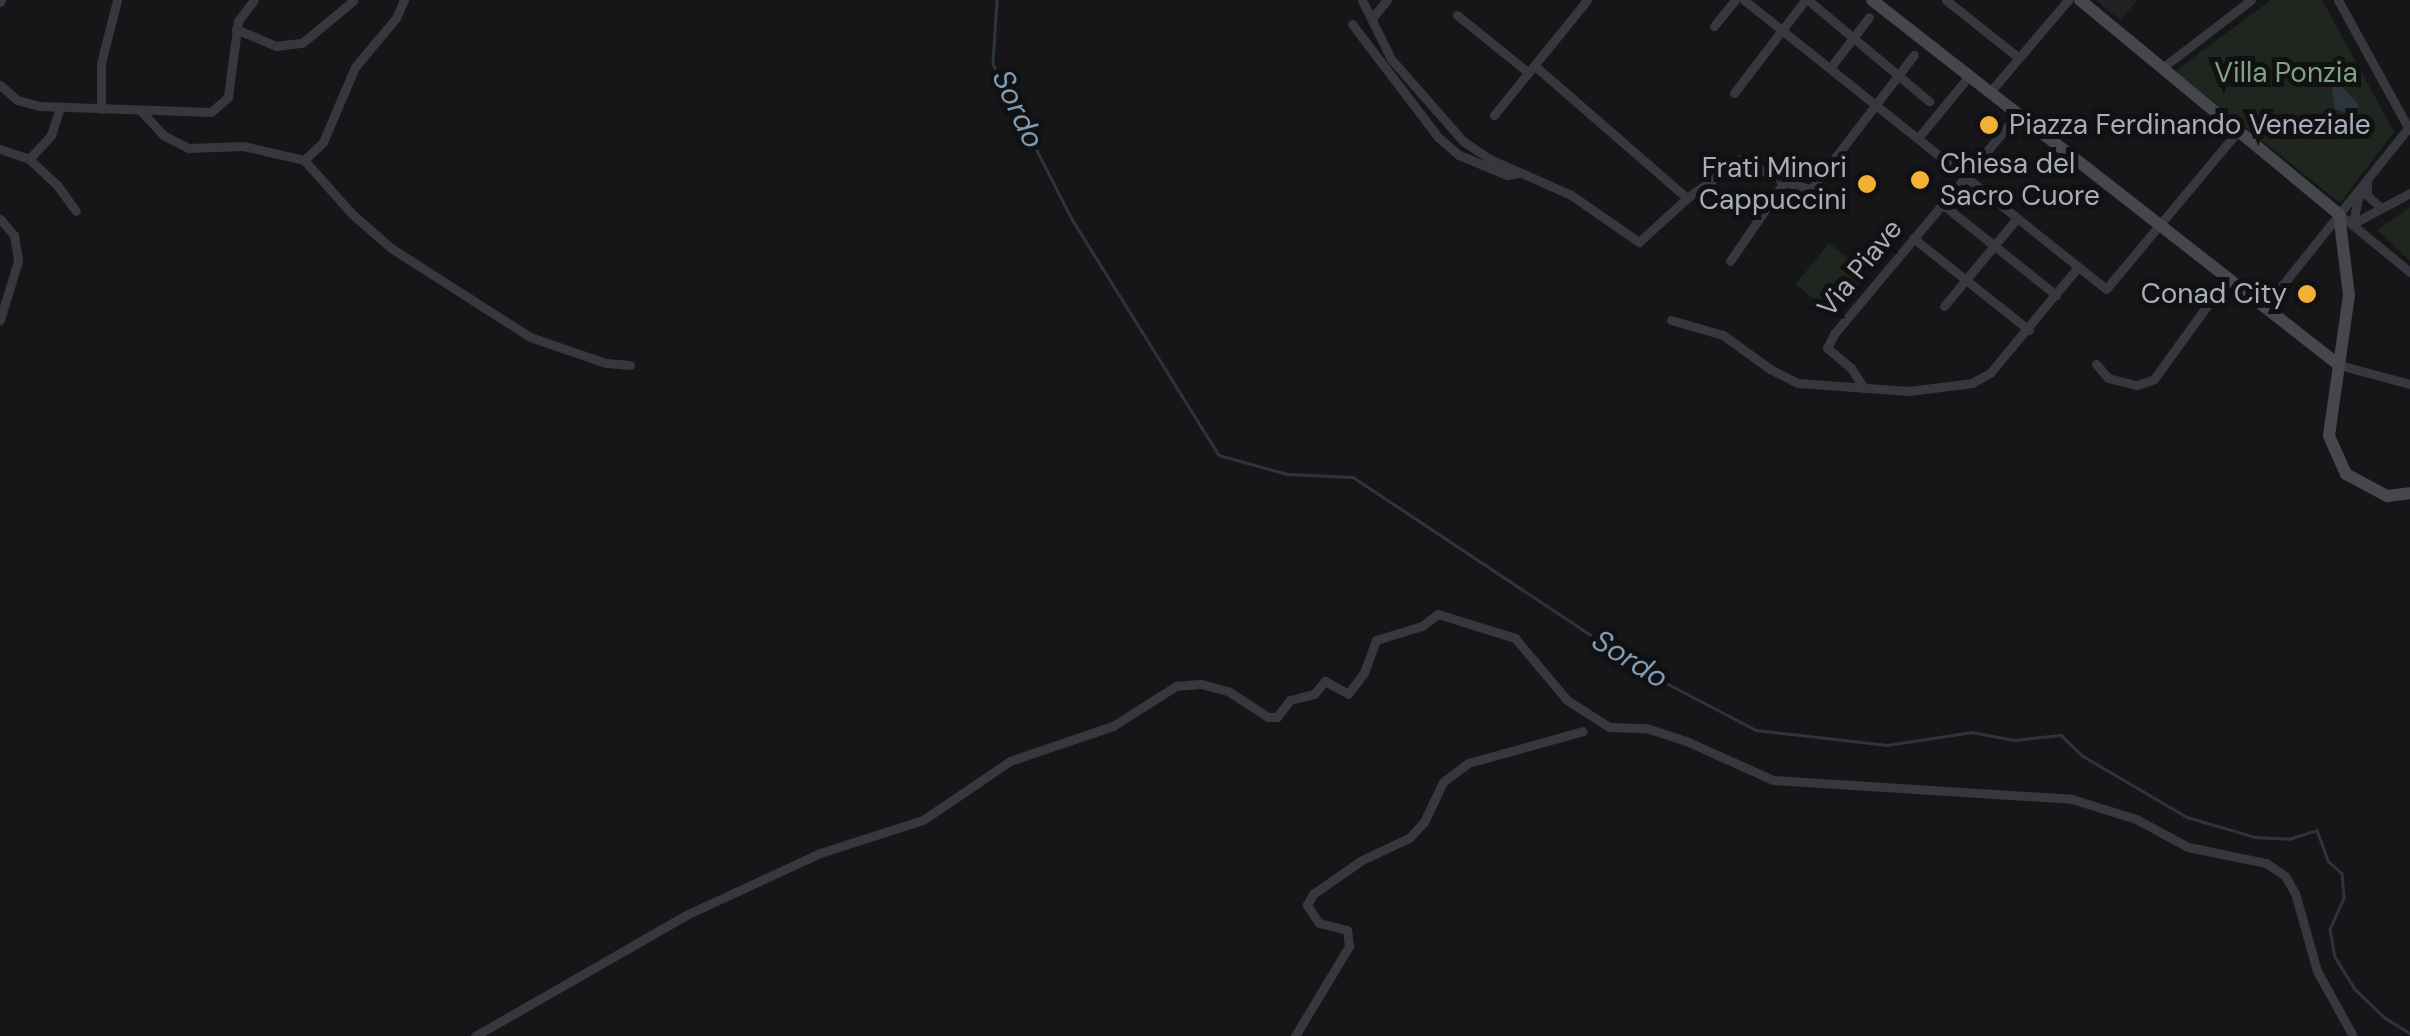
<!DOCTYPE html>
<html>
<head>
<meta charset="utf-8">
<style>
	body { margin:0 }
	#map { position:relative; width:2410px; height:1036px; overflow:hidden; background:#161618; font-family:"DM Sans",sans-serif }
	div>[style] { position:absolute }
	.built>* { inset:0; background:#222225 }
	.green>* { inset:0; background:#1e261f; transform-origin:0 0 }
	.water>* { inset:0; background:#2c353c }
	.stream>* { height:2.5px; margin:-1.25px; padding:0 1.25px; transform-origin:1.25px; border-radius:1.25px; background:#2c353c }
	.minor>* { height:9px; margin:-4.5px; padding:0 4.5px; transform-origin:4.5px; border-radius:4.5px; background:#37383d }
	.secondary>* { height:12px; margin:-6px; padding:0 6px; transform-origin:6px; border-radius:6px; background:#45474d }
	.dots>* { width:28px; height:28px; translate:-50% -50%; box-sizing:border-box; border:5px solid #111113; border-radius:50% }
	span { translate:-50% -50%; white-space:nowrap; text-align:center; line-height:1.15; -webkit-text-stroke:10px #111113; paint-order:stroke }
	.park-label { font-size:28px; color:#7fa381 }
	.poi-label { font-size:28px; color:#a8adb8 }
	.left { translate:0 -50%; text-align:left }
	.right { translate:-100% -50%; text-align:right }
	.street-label { font-size:28px; color:#a8adb8 }
	.water-label { font-size:30px; color:#7f9bb3; font-style:italic }
</style>
</head>
<body>
<div id="map">
	<div class="built">
		<div style="clip-path:polygon(2096px 0,2138px 0,2120px 20px)"></div>
	</div>
	<div class="green">
		<div style="clip-path:polygon(2271px 0,2322px 0,2394px 132px,2340px 203px,2175px 71px)"></div>
		<div style="clip-path:polygon(2410px 207px,2410px 261px,2377px 230px)"></div>
		<div style="left:1829px;top:243px;width:51px;height:53px;rotate:39deg"></div>
	</div>
	<div class="water">
		<div style="clip-path:polygon(2336px 80px,2358px 104px,2359px 118px,2335px 109px,2332px 90px)"></div>
	</div>
	<div class="stream">
		<div style="left:997px;top:0;width:64px;rotate:93.6deg"></div>
		<div style="left:993px;top:64px;width:174px;rotate:63deg"></div>
		<div style="left:1072px;top:219px;width:278px;rotate:58.1deg"></div>
		<div style="left:1219px;top:455px;width:71px;rotate:15.6deg"></div>
		<div style="left:1287px;top:474px;width:66px;rotate:2.6deg"></div>
		<div style="left:1353px;top:477px;width:356px;rotate:33.6deg"></div>
		<div style="left:1649px;top:674px;width:121px;rotate:27.6deg"></div>
		<div style="left:1756px;top:730px;width:132px;rotate:6.5deg"></div>
		<div style="left:1887px;top:745px;width:86px;rotate:-8.7deg"></div>
		<div style="left:1972px;top:732px;width:43px;rotate:10.8deg"></div>
		<div style="left:2014px;top:740px;width:47px;rotate:-6.1deg"></div>
		<div style="left:2061px;top:735px;width:30px;rotate:44deg"></div>
		<div style="left:2083px;top:756px;width:121px;rotate:30.4deg"></div>
		<div style="left:2187px;top:817px;width:71px;rotate:16.4deg"></div>
		<div style="left:2255px;top:837px;width:33px;rotate:3deg"></div>
		<div style="left:2288px;top:839px;width:30px;rotate:-17deg"></div>
		<div style="left:2317px;top:830px;width:33px;rotate:70deg"></div>
		<div style="left:2328px;top:861px;width:18px;rotate:41deg"></div>
		<div style="left:2342px;top:873px;width:25px;rotate:85deg"></div>
		<div style="left:2344px;top:898px;width:34px;rotate:114deg"></div>
		<div style="left:2330px;top:929px;width:28px;rotate:80deg"></div>
		<div style="left:2335px;top:957px;width:39px;rotate:58deg"></div>
		<div style="left:2356px;top:990px;width:39px;rotate:44deg"></div>
		<div style="left:2384px;top:1017px;width:31px;rotate:32deg"></div>
	</div>
	<div class="minor">
		<div style="left:1362px;top:0;width:66px;rotate:63.8deg"></div>
		<div style="left:1391px;top:59px;width:109px;rotate:48.7deg"></div>
		<div style="left:1463px;top:141px;width:32px;rotate:34deg"></div>
		<div style="left:1490px;top:159px;width:89px;rotate:24deg"></div>
		<div style="left:1571px;top:195px;width:83px;rotate:34.7deg"></div>
		<div style="left:1639px;top:242px;width:65px;rotate:-42.5deg"></div>
		<div style="left:1687px;top:198px;width:67px;rotate:-35.8deg"></div>
		<div style="left:1741px;top:159px;width:49px;rotate:28.1deg"></div>
		<div style="left:1784px;top:182px;width:28px;rotate:15deg"></div>
		<div style="left:1811px;top:189px;width:169px;rotate:-52.5deg"></div>
		<div style="left:1744px;top:0;width:463px;rotate:38.6deg"></div>
		<div style="left:2106px;top:289px;width:206px;rotate:-50.1deg"></div>
		<div style="left:1808px;top:0;width:158px;rotate:39.9deg"></div>
		<div style="left:1946px;top:0;width:93px;rotate:38.5deg"></div>
		<div style="left:2338px;top:0;width:147px;rotate:61.2deg"></div>
		<div style="left:0;top:2px;width:2px;rotate:-63deg"></div>
		<div style="left:1457px;top:15px;width:92px;rotate:38.9deg"></div>
		<div style="left:1373px;top:17px;width:22px;rotate:-51deg"></div>
		<div style="left:1352px;top:24px;width:142px;rotate:52.7deg"></div>
		<div style="left:1438px;top:137px;width:28px;rotate:41deg"></div>
		<div style="left:1459px;top:155px;width:52px;rotate:22.6deg"></div>
		<div style="left:1507px;top:175px;width:11px;rotate:-10deg"></div>
		<div style="left:1714px;top:26px;width:33px;rotate:-51deg"></div>
		<div style="left:236px;top:29px;width:43px;rotate:23deg"></div>
		<div style="left:276px;top:46px;width:26px;rotate:-7deg"></div>
		<div style="left:302px;top:43px;width:67px;rotate:-39.6deg"></div>
		<div style="left:1535px;top:66px;width:201px;rotate:41deg"></div>
		<div style="left:1830px;top:68px;width:64px;rotate:-52.6deg"></div>
		<div style="left:2162px;top:68px;width:112px;rotate:-37.4deg"></div>
		<div style="left:0;top:85px;width:23px;rotate:41deg"></div>
		<div style="left:17px;top:100px;width:24px;rotate:15deg"></div>
		<div style="left:40px;top:106px;width:171px;rotate:2deg"></div>
		<div style="left:211px;top:112px;width:23px;rotate:-41deg"></div>
		<div style="left:228px;top:97px;width:77px;rotate:-82.5deg"></div>
		<div style="left:238px;top:21px;width:26px;rotate:-53deg"></div>
		<div style="left:1990px;top:92px;width:121px;rotate:-49.7deg"></div>
		<div style="left:1734px;top:93px;width:117px;rotate:-52.6deg"></div>
		<div style="left:101px;top:109px;width:46px;rotate:-90deg"></div>
		<div style="left:101px;top:63px;width:65px;rotate:-75.7deg"></div>
		<div style="left:141px;top:111px;width:33px;rotate:47deg"></div>
		<div style="left:163px;top:135px;width:29px;rotate:27deg"></div>
		<div style="left:189px;top:148px;width:54px;rotate:-2.1deg"></div>
		<div style="left:243px;top:146px;width:63px;rotate:12.9deg"></div>
		<div style="left:304px;top:160px;width:26px;rotate:-43deg"></div>
		<div style="left:323px;top:142px;width:82px;rotate:-66.9deg"></div>
		<div style="left:355px;top:67px;width:64px;rotate:-50.1deg"></div>
		<div style="left:396px;top:18px;width:20px;rotate:-66deg"></div>
		<div style="left:1494px;top:115px;width:148px;rotate:-51deg"></div>
		<div style="left:1918px;top:138px;width:80px;rotate:-50.6deg"></div>
		<div style="left:0;top:149px;width:31px;rotate:19deg"></div>
		<div style="left:29px;top:159px;width:33px;rotate:-47deg"></div>
		<div style="left:51px;top:135px;width:29px;rotate:-72deg"></div>
		<div style="left:29px;top:159px;width:38px;rotate:43deg"></div>
		<div style="left:57px;top:185px;width:32px;rotate:54deg"></div>
		<div style="left:304px;top:160px;width:71px;rotate:48.4deg"></div>
		<div style="left:351px;top:213px;width:53px;rotate:41.2deg"></div>
		<div style="left:391px;top:248px;width:165px;rotate:32.6deg"></div>
		<div style="left:530px;top:337px;width:80px;rotate:18.9deg"></div>
		<div style="left:606px;top:363px;width:24px;rotate:5deg"></div>
		<div style="left:2367px;top:182px;width:13px;rotate:90deg"></div>
		<div style="left:2367px;top:195px;width:18px;rotate:43deg"></div>
		<div style="left:1942px;top:204px;width:146px;rotate:38.6deg"></div>
		<div style="left:2339px;top:214px;width:92px;rotate:39.2deg"></div>
		<div style="left:0;top:219px;width:21px;rotate:49deg"></div>
		<div style="left:14px;top:235px;width:26px;rotate:81deg"></div>
		<div style="left:18px;top:261px;width:62px;rotate:107deg"></div>
		<div style="left:2353px;top:222px;width:33px;rotate:-78deg"></div>
		<div style="left:2352px;top:224px;width:66px;rotate:-28.1deg"></div>
		<div style="left:1913px;top:238px;width:148px;rotate:38.4deg"></div>
		<div style="left:1730px;top:261px;width:96px;rotate:-55.6deg"></div>
		<div style="left:1944px;top:306px;width:114px;rotate:-50.3deg"></div>
		<div style="left:2264px;top:308px;width:233px;rotate:-51.3deg"></div>
		<div style="left:1671px;top:320px;width:54px;rotate:16.1deg"></div>
		<div style="left:1723px;top:335px;width:58px;rotate:35.9deg"></div>
		<div style="left:1770px;top:369px;width:31px;rotate:27deg"></div>
		<div style="left:1798px;top:383px;width:111px;rotate:4.1deg"></div>
		<div style="left:1909px;top:391px;width:64px;rotate:-7.2deg"></div>
		<div style="left:1972px;top:383px;width:21px;rotate:-29deg"></div>
		<div style="left:1990px;top:373px;width:138px;rotate:-50.3deg"></div>
		<div style="left:2096px;top:364px;width:18px;rotate:49deg"></div>
		<div style="left:2108px;top:378px;width:30px;rotate:14deg"></div>
		<div style="left:2137px;top:385px;width:18px;rotate:-19deg"></div>
		<div style="left:2154px;top:379px;width:125px;rotate:-54.1deg"></div>
		<div style="left:2339px;top:365px;width:73px;rotate:15deg"></div>
		<div style="left:1864px;top:388px;width:24px;rotate:-123deg"></div>
		<div style="left:1851px;top:368px;width:31px;rotate:-140deg"></div>
		<div style="left:1827px;top:348px;width:16px;rotate:-63deg"></div>
		<div style="left:1834px;top:334px;width:287px;rotate:-50.1deg"></div>
		<div style="left:475px;top:1036px;width:243px;rotate:-29.8deg"></div>
		<div style="left:686px;top:915px;width:148px;rotate:-24.8deg"></div>
		<div style="left:820px;top:853px;width:108px;rotate:-17.8deg"></div>
		<div style="left:923px;top:820px;width:105px;rotate:-34.1deg"></div>
		<div style="left:1010px;top:761px;width:109px;rotate:-18.8deg"></div>
		<div style="left:1113px;top:726px;width:75px;rotate:-32.4deg"></div>
		<div style="left:1176px;top:686px;width:25px;rotate:-5deg"></div>
		<div style="left:1201px;top:684px;width:28px;rotate:15deg"></div>
		<div style="left:1228px;top:691px;width:48px;rotate:33deg"></div>
		<div style="left:1268px;top:717px;width:9px"></div>
		<div style="left:1277px;top:717px;width:21px;rotate:-53deg"></div>
		<div style="left:1290px;top:700px;width:25px;rotate:-14deg"></div>
		<div style="left:1314px;top:694px;width:17px;rotate:-50deg"></div>
		<div style="left:1325px;top:681px;width:26px;rotate:29deg"></div>
		<div style="left:1348px;top:694px;width:26px;rotate:-53deg"></div>
		<div style="left:1364px;top:673px;width:35px;rotate:-70deg"></div>
		<div style="left:1376px;top:640px;width:48px;rotate:-16.9deg"></div>
		<div style="left:1422px;top:626px;width:20px;rotate:-37deg"></div>
		<div style="left:1438px;top:614px;width:81px;rotate:17.3deg"></div>
		<div style="left:1515px;top:638px;width:81px;rotate:50deg"></div>
		<div style="left:1567px;top:700px;width:50px;rotate:32.7deg"></div>
		<div style="left:1609px;top:727px;width:37px;rotate:2deg"></div>
		<div style="left:1646px;top:728px;width:42px;rotate:18deg"></div>
		<div style="left:1686px;top:741px;width:95px;rotate:24.1deg"></div>
		<div style="left:1773px;top:780px;width:300px;rotate:3.6deg"></div>
		<div style="left:2072px;top:799px;width:67px;rotate:17.4deg"></div>
		<div style="left:2136px;top:819px;width:59px;rotate:28.3deg"></div>
		<div style="left:2188px;top:847px;width:80px;rotate:11.6deg"></div>
		<div style="left:2266px;top:863px;width:23px;rotate:34deg"></div>
		<div style="left:2285px;top:876px;width:20px;rotate:60deg"></div>
		<div style="left:2295px;top:893px;width:81px;rotate:74.2deg"></div>
		<div style="left:2317px;top:971px;width:74px;rotate:61deg"></div>
		<div style="left:1295px;top:1036px;width:105px;rotate:-59deg"></div>
		<div style="left:1349px;top:946px;width:16px;rotate:-97deg"></div>
		<div style="left:1347px;top:930px;width:29px;rotate:-166deg"></div>
		<div style="left:1319px;top:923px;width:22px;rotate:-124deg"></div>
		<div style="left:1307px;top:905px;width:13px;rotate:-61deg"></div>
		<div style="left:1313px;top:894px;width:60px;rotate:-34.8deg"></div>
		<div style="left:1362px;top:860px;width:52px;rotate:-25.1deg"></div>
		<div style="left:1409px;top:838px;width:22px;rotate:-47deg"></div>
		<div style="left:1424px;top:822px;width:44px;rotate:-64.6deg"></div>
		<div style="left:1443px;top:782px;width:31px;rotate:-37deg"></div>
		<div style="left:1468px;top:763px;width:119px;rotate:-15.5deg"></div>
	</div>
	<div class="secondary">
		<div style="left:1872px;top:0;width:593px;rotate:38.01deg"></div>
		<div style="left:2080px;top:0;width:336px;rotate:39.6deg"></div>
		<div style="left:2339px;top:214px;width:82px;rotate:83deg"></div>
		<div style="left:2349px;top:295px;width:142px;rotate:98.1deg"></div>
		<div style="left:2329px;top:436px;width:42px;rotate:65.9deg"></div>
		<div style="left:2346px;top:474px;width:47px;rotate:28.2deg"></div>
		<div style="left:2387px;top:496px;width:23px;rotate:-7deg"></div>
	</div>
	<div class="dots">
		<div style="left:1989px;top:125px;background:#f2b134"></div>
		<div style="left:1920px;top:180px;background:#f2b134"></div>
		<div style="left:1867px;top:184px;background:#f2b134"></div>
		<div style="left:2307px;top:294px;background:#f2b134"></div>
	</div>
	<div class="park-label">
		<span style="left:2286px;top:73px">Villa Ponzia</span>
	</div>
	<div class="poi-label">
		<span class="left" style="left:2009px;top:125px">Piazza Ferdinando Veneziale</span>
		<span class="left" style="left:1940px;top:180px">Chiesa del<br>Sacro Cuore</span>
		<span class="right" style="left:1847px;top:184px">Frati Minori<br>Cappuccini</span>
		<span class="right" style="left:2287px;top:294px">Conad City</span>
	</div>
	<div class="street-label">
		<span style="left:1860px;top:268px;rotate:-51deg">Via Piave</span>
	</div>
	<div class="water-label">
		<span style="left:1018px;top:109px;rotate:65deg">Sordo</span>
		<span style="left:1630px;top:659px;rotate:32deg">Sordo</span>
	</div>
</div>
</body>
</html>
